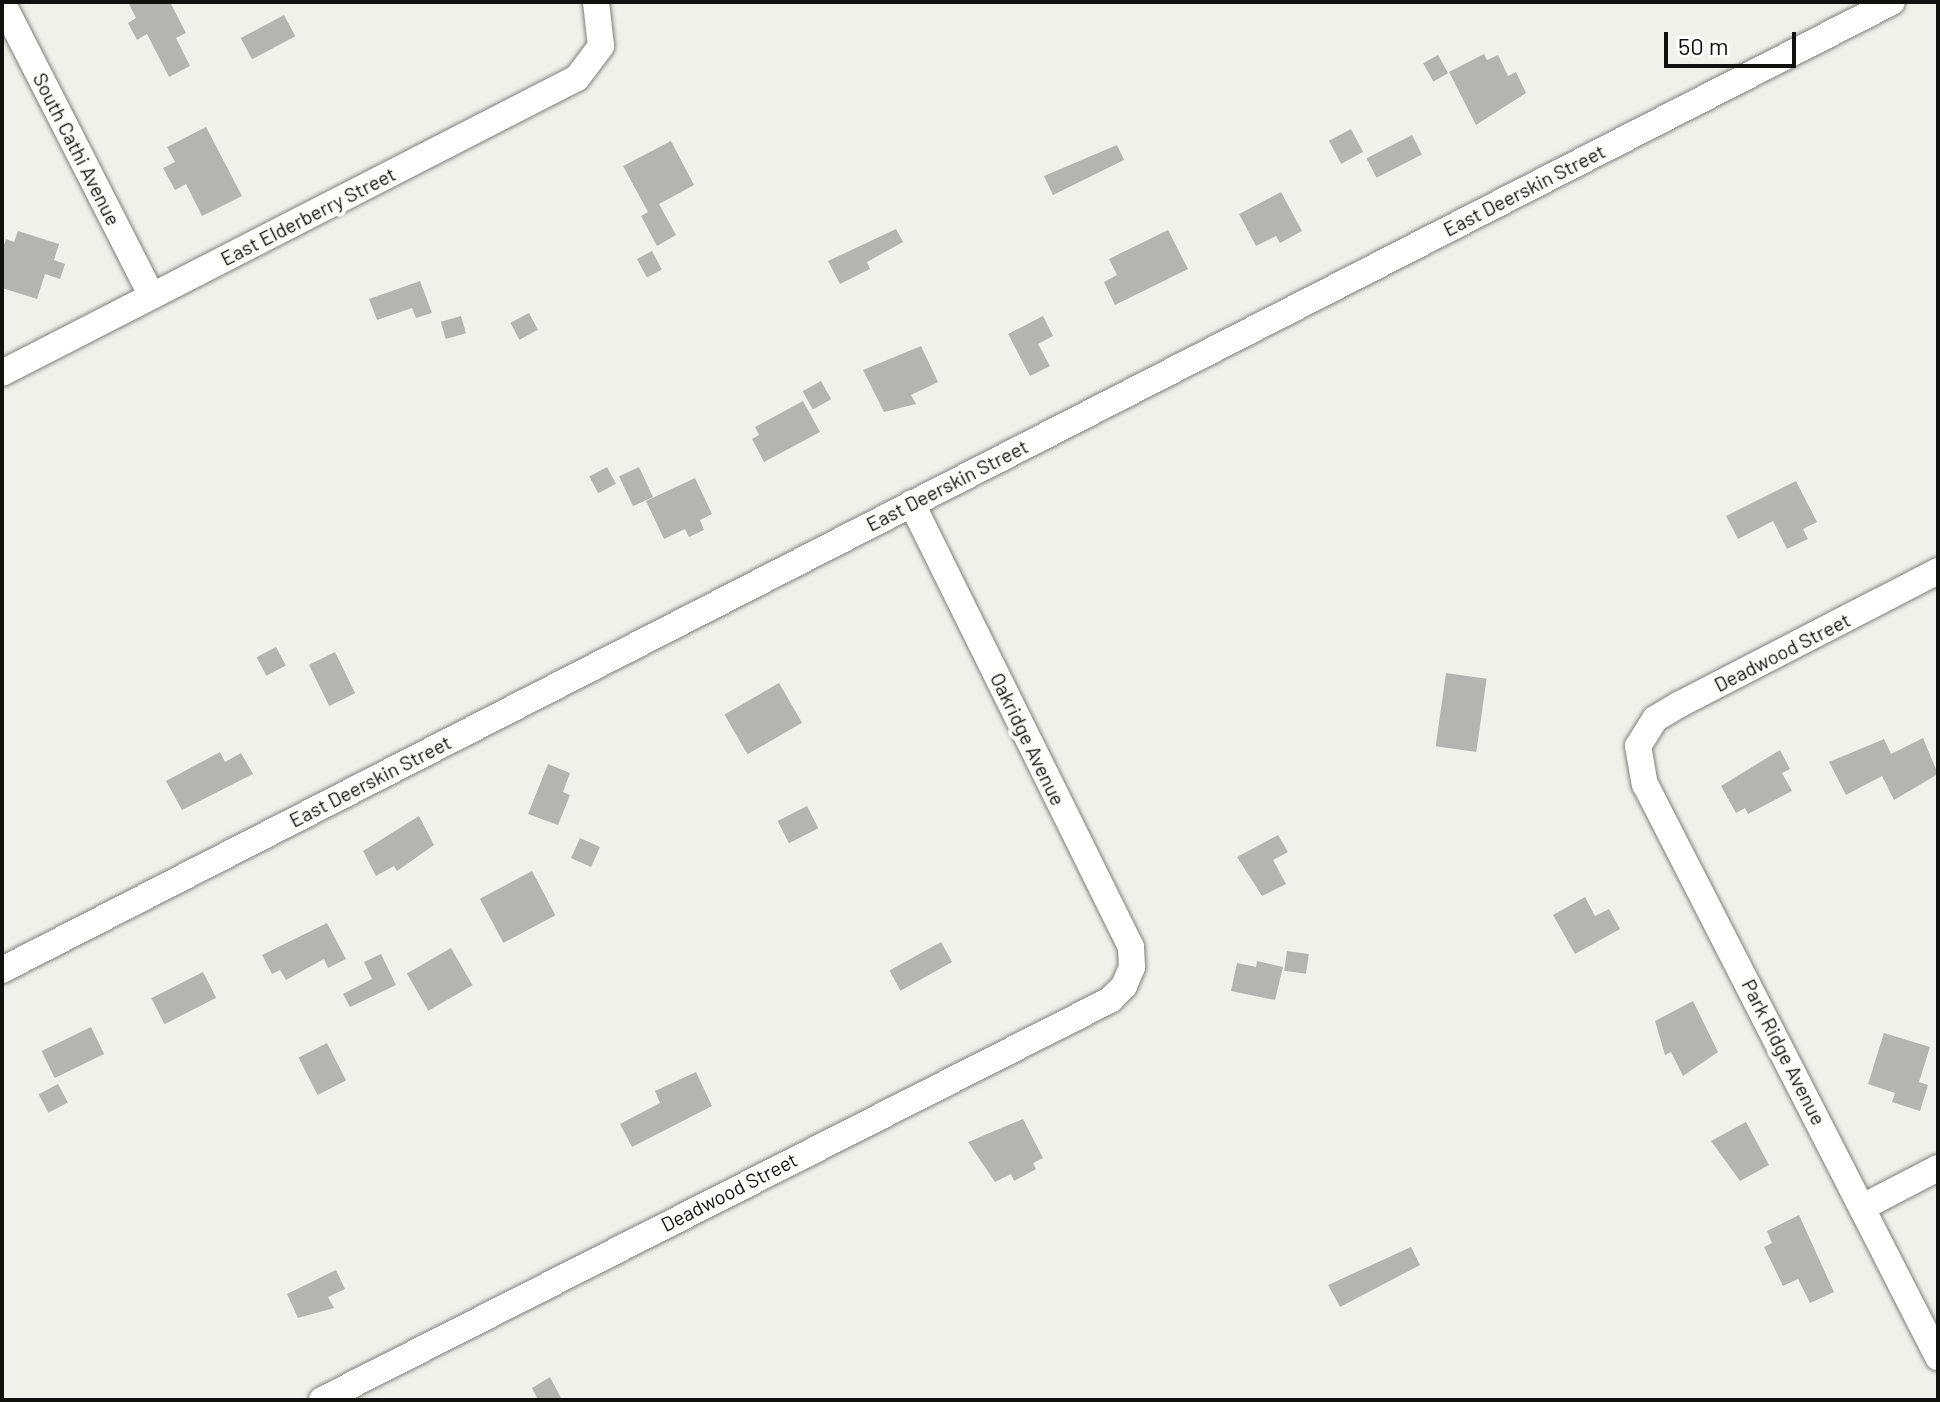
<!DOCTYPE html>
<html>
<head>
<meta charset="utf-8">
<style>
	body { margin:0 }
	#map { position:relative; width:1940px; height:1402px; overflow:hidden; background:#f0f1eb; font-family:Barlow,sans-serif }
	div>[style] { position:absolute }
	.building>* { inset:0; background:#b4b5b0; transform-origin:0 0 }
	.roads { filter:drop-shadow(0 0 2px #7f807b) drop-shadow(0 0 2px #7f807b) }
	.minor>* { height:26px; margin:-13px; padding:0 13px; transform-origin:13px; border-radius:13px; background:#fff }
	span { translate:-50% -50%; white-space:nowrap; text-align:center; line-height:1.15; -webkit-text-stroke:8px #fdfef9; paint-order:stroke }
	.street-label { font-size:20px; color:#10100e }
	.frame { position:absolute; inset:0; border:4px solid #10100e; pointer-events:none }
	.scale { position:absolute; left:1664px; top:32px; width:132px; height:36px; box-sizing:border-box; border:4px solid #10100e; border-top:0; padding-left:10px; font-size:24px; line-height:28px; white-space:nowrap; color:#10100e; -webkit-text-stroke:6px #fdfef9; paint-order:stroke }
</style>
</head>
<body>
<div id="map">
	<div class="building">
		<div style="clip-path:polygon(128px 2px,170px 2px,186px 33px,176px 38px,190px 66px,169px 77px,147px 34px,137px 40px,128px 23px,136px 18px)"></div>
		<div style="left:284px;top:15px;width:24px;height:49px;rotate:62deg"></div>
		<div style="clip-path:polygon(1484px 54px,1487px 60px,1498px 55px,1508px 76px,1516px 72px,1526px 93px,1476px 125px,1449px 72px)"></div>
		<div style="left:1438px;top:55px;width:21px;height:17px;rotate:61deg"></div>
		<div style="clip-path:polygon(206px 127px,242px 196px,202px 216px,186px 184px,175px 190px,163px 168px,175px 162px,167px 147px)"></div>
		<div style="left:1351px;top:129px;width:26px;height:25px;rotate:62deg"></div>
		<div style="left:1412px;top:135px;width:22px;height:51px;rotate:63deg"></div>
		<div style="clip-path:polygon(671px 141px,694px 185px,659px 204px,676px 235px,657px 246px,641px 216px,648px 212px,623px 166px)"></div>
		<div style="clip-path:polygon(1117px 145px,1124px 160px,1053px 195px,1044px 176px)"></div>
		<div style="clip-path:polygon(1281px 192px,1302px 231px,1280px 243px,1276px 236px,1256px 246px,1239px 214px)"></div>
		<div style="clip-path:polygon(896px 229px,903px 242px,867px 262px,870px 269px,840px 284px,828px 261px)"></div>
		<div style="clip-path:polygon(1168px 230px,1188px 269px,1115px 305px,1104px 282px,1117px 275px,1109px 259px)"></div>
		<div style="clip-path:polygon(18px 231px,59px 244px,54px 260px,65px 264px,60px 279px,45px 274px,37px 299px,2px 288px,2px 252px,6px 239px,14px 242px)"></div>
		<div style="left:652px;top:251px;width:21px;height:17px;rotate:62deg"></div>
		<div style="clip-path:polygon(420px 281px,432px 313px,416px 318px,412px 308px,377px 320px,369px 299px)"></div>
		<div style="left:529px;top:313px;width:19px;height:21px;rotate:62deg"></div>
		<div style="left:461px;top:316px;width:18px;height:21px;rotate:74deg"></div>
		<div style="clip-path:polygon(1043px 316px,1053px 336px,1038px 344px,1050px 366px,1030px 376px,1008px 334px)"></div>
		<div style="clip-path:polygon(921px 346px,938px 382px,911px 395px,916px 404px,884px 412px,863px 370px)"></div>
		<div style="left:821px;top:381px;width:21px;height:21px;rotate:61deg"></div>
		<div style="clip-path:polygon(803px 401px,820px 432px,764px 462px,752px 439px,759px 435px,755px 427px)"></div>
		<div style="left:607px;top:467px;width:19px;height:20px;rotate:62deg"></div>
		<div style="left:639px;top:467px;width:33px;height:22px;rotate:65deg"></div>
		<div style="clip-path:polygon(695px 478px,712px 514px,700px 520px,704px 530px,689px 537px,685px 529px,664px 539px,646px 501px)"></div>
		<div style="clip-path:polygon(1796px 481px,1817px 522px,1803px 529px,1808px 539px,1787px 549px,1773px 521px,1738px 539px,1726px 516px)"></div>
		<div style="left:276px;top:647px;width:21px;height:22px;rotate:62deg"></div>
		<div style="left:335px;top:652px;width:46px;height:29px;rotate:64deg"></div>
		<div style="left:1446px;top:673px;width:41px;height:74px;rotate:8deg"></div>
		<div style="left:779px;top:683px;width:46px;height:63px;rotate:60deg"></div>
		<div style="clip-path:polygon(1923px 738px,1938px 774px,1894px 800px,1882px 776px,1846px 795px,1829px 762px,1884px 739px,1891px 754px)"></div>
		<div style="clip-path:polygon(1780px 750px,1790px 769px,1782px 773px,1792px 791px,1748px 814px,1745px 808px,1736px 813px,1721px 786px)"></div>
		<div style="clip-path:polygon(220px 752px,225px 762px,241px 753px,253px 774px,182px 810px,166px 781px)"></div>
		<div style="clip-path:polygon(548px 764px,570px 773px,563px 792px,570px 795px,558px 825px,528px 814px)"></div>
		<div style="left:807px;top:806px;width:25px;height:33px;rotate:63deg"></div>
		<div style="clip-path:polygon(419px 816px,434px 845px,397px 871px,394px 866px,376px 876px,363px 851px)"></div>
		<div style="clip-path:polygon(1278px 835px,1288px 852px,1273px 860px,1286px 884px,1262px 896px,1237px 857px)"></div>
		<div style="left:580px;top:838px;width:22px;height:22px;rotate:24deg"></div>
		<div style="left:532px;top:871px;width:50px;height:59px;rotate:62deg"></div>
		<div style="clip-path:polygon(1585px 897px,1595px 916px,1609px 909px,1620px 929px,1575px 954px,1553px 915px)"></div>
		<div style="clip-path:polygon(327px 923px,346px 959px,328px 968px,324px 959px,286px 980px,280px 970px,272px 974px,262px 955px)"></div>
		<div style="left:941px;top:942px;width:23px;height:59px;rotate:61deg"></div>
		<div style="left:451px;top:948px;width:43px;height:51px;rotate:60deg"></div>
		<div style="left:1287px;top:951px;width:22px;height:20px;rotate:8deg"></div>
		<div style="clip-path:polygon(381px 954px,396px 985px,350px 1007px,343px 994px,372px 979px,364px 962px)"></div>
		<div style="clip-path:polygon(1257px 961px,1283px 967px,1275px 1000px,1231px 991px,1237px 963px,1256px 967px)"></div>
		<div style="left:203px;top:972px;width:29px;height:58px;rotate:63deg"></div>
		<div style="clip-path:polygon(1693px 1001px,1718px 1052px,1683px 1076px,1671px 1052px,1665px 1055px,1655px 1021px)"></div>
		<div style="left:91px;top:1027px;width:30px;height:55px;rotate:64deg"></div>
		<div style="clip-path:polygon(1884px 1033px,1930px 1047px,1919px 1082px,1928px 1085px,1920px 1111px,1892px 1102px,1895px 1093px,1868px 1084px)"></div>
		<div style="left:327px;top:1043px;width:42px;height:32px;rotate:63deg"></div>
		<div style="clip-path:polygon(696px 1072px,712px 1106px,632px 1147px,620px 1124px,660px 1103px,655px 1091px)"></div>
		<div style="left:58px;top:1084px;width:21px;height:22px;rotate:62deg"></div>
		<div style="clip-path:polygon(1023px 1119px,1043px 1158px,1033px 1163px,1036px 1169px,1014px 1181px,1011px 1174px,995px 1182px,968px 1142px)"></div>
		<div style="clip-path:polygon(1746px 1122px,1769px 1165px,1740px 1181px,1711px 1141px)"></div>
		<div style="clip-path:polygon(1799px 1215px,1834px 1292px,1810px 1303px,1798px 1279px,1783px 1286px,1764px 1247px,1772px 1243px,1767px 1231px)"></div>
		<div style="clip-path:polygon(1411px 1247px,1420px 1265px,1340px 1307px,1328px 1285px)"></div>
		<div style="clip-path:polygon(336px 1270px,345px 1289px,328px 1297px,334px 1308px,298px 1318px,287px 1294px)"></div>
		<div style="clip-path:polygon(550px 1377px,562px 1400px,538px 1400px,532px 1388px)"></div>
	</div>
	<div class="roads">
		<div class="minor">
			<div style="left:2px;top:2px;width:330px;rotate:63deg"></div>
			<div style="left:2px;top:373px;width:646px;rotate:-27.16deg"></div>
			<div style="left:577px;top:78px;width:40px;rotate:-53deg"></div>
			<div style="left:601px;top:46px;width:44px;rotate:-96.5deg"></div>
			<div style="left:1938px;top:571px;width:290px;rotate:152.7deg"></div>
			<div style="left:1680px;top:704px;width:29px;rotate:149deg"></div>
			<div style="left:1655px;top:719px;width:32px;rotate:122deg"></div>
			<div style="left:1638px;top:746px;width:39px;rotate:80deg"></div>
			<div style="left:1645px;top:784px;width:644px;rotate:62.92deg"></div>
			<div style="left:2px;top:970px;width:2123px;rotate:-27.12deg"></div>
			<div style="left:1863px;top:1207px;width:85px;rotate:-27.5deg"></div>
			<div style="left:322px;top:1400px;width:884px;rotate:-26.91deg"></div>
			<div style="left:1110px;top:1000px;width:20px;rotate:-45deg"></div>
			<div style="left:1124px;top:986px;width:21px;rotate:-67deg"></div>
			<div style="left:1132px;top:967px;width:20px;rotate:-93deg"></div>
			<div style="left:1131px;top:947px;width:495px;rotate:-116.3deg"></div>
		</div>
	</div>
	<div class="street-label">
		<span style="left:77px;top:149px;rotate:63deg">South Cathi Avenue</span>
		<span style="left:1524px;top:190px;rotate:-27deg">East Deerskin Street</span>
		<span style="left:308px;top:216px;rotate:-27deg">East Elderberry Street</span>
		<span style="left:947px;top:485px;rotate:-27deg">East Deerskin Street</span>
		<span style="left:1782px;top:652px;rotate:-27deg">Deadwood Street</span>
		<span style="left:1028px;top:739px;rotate:64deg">Oakridge Avenue</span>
		<span style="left:370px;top:781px;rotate:-27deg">East Deerskin Street</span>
		<span style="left:1784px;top:1052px;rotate:63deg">Park Ridge Avenue</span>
		<span style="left:729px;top:1192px;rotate:-27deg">Deadwood Street</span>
	</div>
	<div class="frame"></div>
	<div class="scale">50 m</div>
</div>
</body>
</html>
